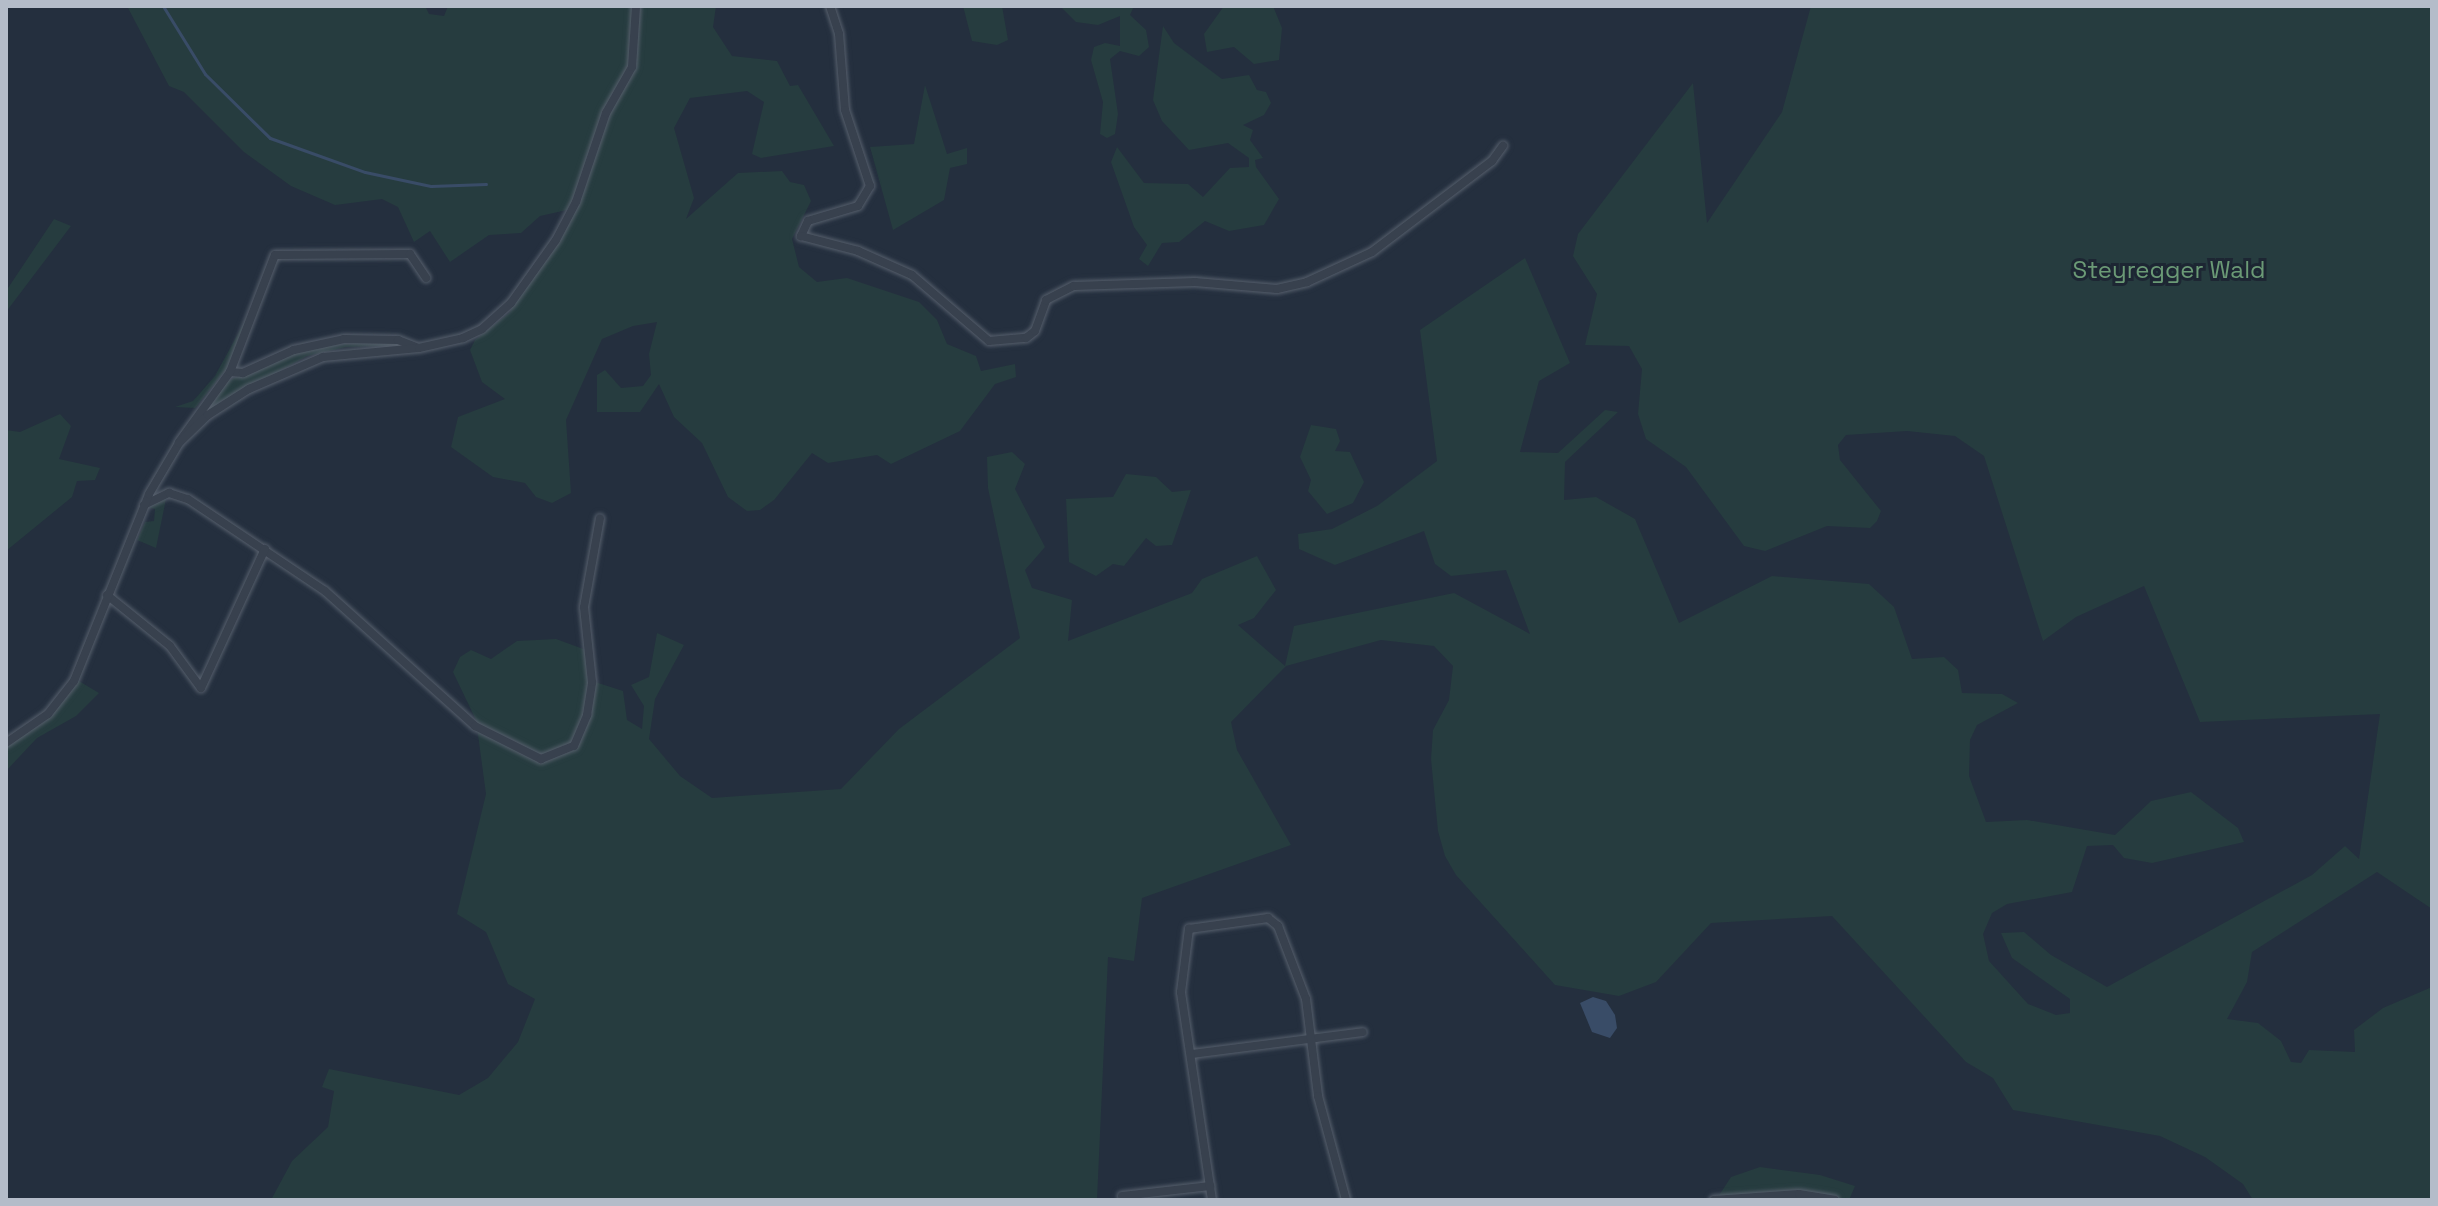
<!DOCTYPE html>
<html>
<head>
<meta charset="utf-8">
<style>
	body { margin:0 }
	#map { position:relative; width:2438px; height:1206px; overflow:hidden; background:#242f3e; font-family:"Space Grotesk",sans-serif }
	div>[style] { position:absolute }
	.green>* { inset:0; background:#263c3f }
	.water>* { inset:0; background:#394c67 }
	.stream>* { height:3px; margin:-1.5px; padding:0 1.5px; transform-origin:1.5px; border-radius:1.5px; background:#394c67 }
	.roads { filter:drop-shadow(0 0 2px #565f6c) drop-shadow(0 0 2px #565f6c) }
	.street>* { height:8px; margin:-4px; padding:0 4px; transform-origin:4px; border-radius:4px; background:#38414e }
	span { translate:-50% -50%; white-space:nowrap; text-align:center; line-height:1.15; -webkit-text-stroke:6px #1d2633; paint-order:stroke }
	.park-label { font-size:24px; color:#6b9a76 }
	.frame { position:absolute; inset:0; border:8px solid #b4bcc9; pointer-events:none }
</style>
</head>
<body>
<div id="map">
	<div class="green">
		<div style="clip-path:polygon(127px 6px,425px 6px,429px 14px,444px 16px,448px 6px,716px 6px,713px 27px,732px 56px,777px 61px,790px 86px,798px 85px,834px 146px,761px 158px,752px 154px,764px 102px,747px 91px,690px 98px,674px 128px,694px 198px,686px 219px,738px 173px,782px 171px,790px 182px,804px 185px,811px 201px,792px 239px,799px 267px,817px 282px,847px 278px,919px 302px,937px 320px,947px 344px,976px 356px,981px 371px,1015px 364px,1016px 377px,995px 384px,960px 431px,891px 464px,877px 455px,828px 463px,812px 453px,774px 500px,760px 510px,747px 511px,728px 497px,702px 443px,674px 417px,659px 384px,640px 412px,597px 412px,597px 375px,605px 370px,621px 388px,643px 386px,651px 375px,649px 354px,657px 322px,633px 326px,602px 339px,566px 420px,571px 493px,552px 503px,536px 497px,525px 483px,493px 477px,451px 447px,458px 417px,505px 399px,482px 382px,470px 350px,475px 340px,509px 313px,576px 208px,540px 216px,521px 233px,489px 235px,450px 262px,430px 231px,414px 242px,398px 207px,382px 199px,335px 205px,291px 186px,244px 152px,184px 92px,169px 86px)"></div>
		<div style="clip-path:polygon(963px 6px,1002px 6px,1008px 40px,997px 45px,972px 41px)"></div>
		<div style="clip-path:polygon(1060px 6px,1134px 6px,1130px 15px,1146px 30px,1149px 47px,1139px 56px,1120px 51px,1110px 59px,1118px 114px,1115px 134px,1107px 138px,1100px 134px,1103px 102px,1091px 60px,1094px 47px,1105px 43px,1120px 46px,1120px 16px,1098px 25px,1076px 22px)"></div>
		<div style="clip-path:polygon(1224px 6px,1273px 6px,1282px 28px,1279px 60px,1254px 64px,1234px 47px,1207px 52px,1204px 34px)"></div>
		<div style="clip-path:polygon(1811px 6px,2432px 6px,2432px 909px,2377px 872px,2252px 952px,2247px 982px,2227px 1019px,2258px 1023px,2281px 1041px,2291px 1062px,2301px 1063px,2309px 1050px,2355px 1052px,2354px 1030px,2383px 1008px,2432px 987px,2432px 1200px,2253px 1200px,2243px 1184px,2205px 1157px,2160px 1136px,2013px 1110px,1993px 1078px,1966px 1062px,1832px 916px,1711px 923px,1656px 982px,1619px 996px,1555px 985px,1456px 875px,1445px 856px,1438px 831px,1431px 759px,1433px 730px,1449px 700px,1453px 666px,1434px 646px,1381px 640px,1286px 666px,1231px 722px,1237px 750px,1291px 845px,1142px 898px,1134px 961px,1108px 957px,1097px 1200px,271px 1200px,292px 1161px,328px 1127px,334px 1091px,322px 1087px,329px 1069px,459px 1095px,488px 1078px,518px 1042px,535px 999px,508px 984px,486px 932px,457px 914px,486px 794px,476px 720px,453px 672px,460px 657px,471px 650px,491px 659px,517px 641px,556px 639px,586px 650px,589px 680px,623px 691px,627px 720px,642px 729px,644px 706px,631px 685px,649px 677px,657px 633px,684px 645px,655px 699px,649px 739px,680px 776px,712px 798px,841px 789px,899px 729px,1020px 638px,988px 488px,987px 457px,1012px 452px,1025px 464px,1015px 489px,1045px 547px,1025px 570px,1032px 588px,1072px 600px,1068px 641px,1192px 593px,1202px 579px,1257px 556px,1276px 590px,1254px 618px,1238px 625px,1285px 666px,1294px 626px,1454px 593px,1530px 634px,1506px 570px,1451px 576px,1435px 564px,1424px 531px,1335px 565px,1299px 549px,1298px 534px,1332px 529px,1377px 506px,1437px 461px,1420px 330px,1525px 258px,1570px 363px,1539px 381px,1520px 452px,1558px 453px,1605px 410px,1618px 412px,1565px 462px,1564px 500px,1596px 497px,1635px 519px,1679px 623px,1772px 576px,1869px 584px,1894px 607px,1912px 659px,1944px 657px,1958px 670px,1962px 693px,2002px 694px,2018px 703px,1977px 725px,1970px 740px,1969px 776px,1986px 822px,2027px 820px,2115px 835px,2151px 801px,2191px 792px,2238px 828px,2244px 842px,2152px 863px,2124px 858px,2113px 845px,2087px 846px,2072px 892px,2007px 904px,1992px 913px,1983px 934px,1989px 961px,2028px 1004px,2056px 1015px,2070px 1013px,2070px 999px,2012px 958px,2001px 933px,2024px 932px,2051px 955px,2107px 987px,2312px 875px,2345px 846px,2359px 859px,2380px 714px,2200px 722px,2144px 586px,2076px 617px,2043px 641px,1984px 456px,1955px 436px,1907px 431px,1846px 435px,1838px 445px,1840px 460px,1881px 511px,1877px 521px,1870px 528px,1827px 526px,1765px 551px,1744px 546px,1686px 467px,1646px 439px,1638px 414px,1642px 369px,1629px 346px,1585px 345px,1597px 294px,1573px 256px,1578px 234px,1693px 83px,1707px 223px,1782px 112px)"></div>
		<div style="clip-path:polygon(1163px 26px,1174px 43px,1222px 79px,1249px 75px,1257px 90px,1266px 92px,1271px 103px,1264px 115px,1243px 125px,1253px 130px,1250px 140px,1263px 158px,1255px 160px,1256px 167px,1279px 199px,1264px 225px,1229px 231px,1205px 221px,1179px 242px,1162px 243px,1148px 266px,1139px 259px,1147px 245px,1134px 227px,1111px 162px,1117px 147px,1144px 183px,1188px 184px,1203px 197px,1230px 168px,1249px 167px,1249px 158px,1228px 143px,1189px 150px,1162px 121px,1153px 100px)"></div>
		<div style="clip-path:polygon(925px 85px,947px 154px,967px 148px,967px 164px,950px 168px,944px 200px,893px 230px,870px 147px,914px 144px)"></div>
		<div style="clip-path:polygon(54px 219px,71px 226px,6px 312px,6px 291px)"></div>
		<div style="clip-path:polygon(253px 306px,228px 367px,195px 408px,175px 407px,193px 401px,215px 376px)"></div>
		<div style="clip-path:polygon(377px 340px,411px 345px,346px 347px,307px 356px,206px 412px,203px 408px,225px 382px,297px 350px)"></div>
		<div style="clip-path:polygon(60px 414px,71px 426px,59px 459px,100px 468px,95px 480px,77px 481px,72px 497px,6px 551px,6px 430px,20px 432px)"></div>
		<div style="clip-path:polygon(1311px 425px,1336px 429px,1340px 441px,1335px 451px,1350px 452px,1364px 482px,1353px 503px,1327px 514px,1308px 491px,1311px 480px,1300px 457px)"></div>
		<div style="clip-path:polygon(1126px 474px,1156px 477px,1172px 492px,1191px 490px,1172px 545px,1156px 546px,1146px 538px,1124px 566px,1113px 564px,1096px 576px,1069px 562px,1066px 499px,1113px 497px)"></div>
		<div style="clip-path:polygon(166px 499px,156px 548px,137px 540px,145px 522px,154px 521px,155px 509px,148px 507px)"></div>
		<div style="clip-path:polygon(77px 680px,99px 693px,76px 716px,37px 738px,6px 771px,6px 746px,47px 720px)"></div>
		<div style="clip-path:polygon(1760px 1167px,1820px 1175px,1855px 1186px,1849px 1200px,1802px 1191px,1718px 1197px,1731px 1177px)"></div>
	</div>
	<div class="water">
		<div style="clip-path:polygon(1593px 997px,1606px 1001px,1615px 1015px,1617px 1028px,1610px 1038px,1592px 1032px,1580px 1003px)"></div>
	</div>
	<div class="stream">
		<div style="left:163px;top:6px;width:80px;rotate:58.3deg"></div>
		<div style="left:205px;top:74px;width:91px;rotate:44.6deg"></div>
		<div style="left:270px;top:138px;width:101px;rotate:19.7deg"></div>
		<div style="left:365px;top:172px;width:67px;rotate:12deg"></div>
		<div style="left:431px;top:186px;width:55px;rotate:-2.1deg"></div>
	</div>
	<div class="roads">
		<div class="street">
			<div style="left:830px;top:6px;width:29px;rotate:72deg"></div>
			<div style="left:839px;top:34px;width:76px;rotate:85.5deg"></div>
			<div style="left:845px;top:110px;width:80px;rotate:71.8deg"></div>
			<div style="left:870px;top:186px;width:23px;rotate:121deg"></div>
			<div style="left:858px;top:206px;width:52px;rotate:163.3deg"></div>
			<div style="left:808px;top:221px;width:17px;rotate:115deg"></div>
			<div style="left:801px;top:236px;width:59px;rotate:14.7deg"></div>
			<div style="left:858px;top:251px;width:59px;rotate:24deg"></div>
			<div style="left:912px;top:275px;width:101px;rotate:40.6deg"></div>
			<div style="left:989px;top:341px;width:37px;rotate:-5deg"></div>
			<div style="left:1026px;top:338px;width:11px;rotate:-38deg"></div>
			<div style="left:1035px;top:331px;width:33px;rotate:-70deg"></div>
			<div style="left:1046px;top:300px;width:31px;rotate:-27deg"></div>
			<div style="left:1074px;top:286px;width:121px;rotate:-1.9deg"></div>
			<div style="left:1195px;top:282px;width:82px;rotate:4.9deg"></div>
			<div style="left:1277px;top:289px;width:31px;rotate:-13deg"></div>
			<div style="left:1307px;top:282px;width:72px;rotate:-24.8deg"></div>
			<div style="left:1372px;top:252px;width:151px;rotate:-37.2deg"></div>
			<div style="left:1492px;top:161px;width:19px;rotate:-54deg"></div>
			<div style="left:230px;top:372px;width:13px;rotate:4deg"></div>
			<div style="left:243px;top:373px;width:56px;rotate:-24.3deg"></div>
			<div style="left:294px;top:350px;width:51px;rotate:-12.4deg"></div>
			<div style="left:344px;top:339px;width:54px;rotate:1.1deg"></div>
			<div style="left:398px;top:340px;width:22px;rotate:21deg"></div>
			<div style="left:179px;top:442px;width:87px;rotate:-53.9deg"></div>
			<div style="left:230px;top:372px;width:125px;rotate:-69deg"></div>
			<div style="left:275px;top:255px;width:135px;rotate:-0.4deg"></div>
			<div style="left:410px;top:254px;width:29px;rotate:56deg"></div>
			<div style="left:144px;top:505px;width:28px;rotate:-26deg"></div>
			<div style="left:169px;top:493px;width:20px;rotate:18deg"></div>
			<div style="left:188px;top:499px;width:165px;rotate:33.9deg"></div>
			<div style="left:325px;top:591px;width:202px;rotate:42deg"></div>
			<div style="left:475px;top:726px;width:74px;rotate:26.6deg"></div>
			<div style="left:541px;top:759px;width:35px;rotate:-22deg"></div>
			<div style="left:574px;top:746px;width:34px;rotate:-67deg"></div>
			<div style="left:587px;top:715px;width:33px;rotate:-81deg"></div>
			<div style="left:592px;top:682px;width:75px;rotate:-96.1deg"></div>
			<div style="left:584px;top:607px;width:90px;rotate:-79.8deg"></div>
			<div style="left:107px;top:595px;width:81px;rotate:39deg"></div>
			<div style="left:170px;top:646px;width:52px;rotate:53.6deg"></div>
			<div style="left:201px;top:688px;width:153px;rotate:-65.3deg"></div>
			<div style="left:6px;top:743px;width:51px;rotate:-34.6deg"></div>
			<div style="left:48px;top:714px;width:42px;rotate:-51.8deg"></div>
			<div style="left:74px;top:681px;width:201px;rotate:-68.1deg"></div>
			<div style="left:149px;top:494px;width:59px;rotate:-59.5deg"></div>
			<div style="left:179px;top:443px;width:40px;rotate:-44deg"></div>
			<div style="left:208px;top:415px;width:49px;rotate:-32.4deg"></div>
			<div style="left:249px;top:389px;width:81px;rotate:-23.4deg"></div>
			<div style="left:323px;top:357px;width:96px;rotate:-5.4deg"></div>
			<div style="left:419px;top:348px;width:45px;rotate:-12.8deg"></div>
			<div style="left:463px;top:338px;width:21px;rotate:-25deg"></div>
			<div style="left:482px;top:329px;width:39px;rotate:-42deg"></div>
			<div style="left:511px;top:303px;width:77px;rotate:-54.5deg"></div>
			<div style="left:556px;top:240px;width:43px;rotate:-62.2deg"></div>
			<div style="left:576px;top:202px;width:94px;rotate:-71.4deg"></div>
			<div style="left:606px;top:113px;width:53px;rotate:-60.5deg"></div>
			<div style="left:632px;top:67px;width:61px;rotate:-86.2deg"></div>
			<div style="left:1192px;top:1054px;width:172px;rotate:-7.3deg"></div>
			<div style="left:1122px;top:1196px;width:89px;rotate:-6.5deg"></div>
			<div style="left:1212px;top:1200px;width:210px;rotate:-98.5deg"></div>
			<div style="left:1181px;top:992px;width:64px;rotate:-82.8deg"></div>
			<div style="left:1189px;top:929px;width:80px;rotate:-7.9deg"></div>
			<div style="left:1268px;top:918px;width:13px;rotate:39deg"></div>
			<div style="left:1278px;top:926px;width:78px;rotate:69deg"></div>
			<div style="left:1306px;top:999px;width:98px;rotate:82.9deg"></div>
			<div style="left:1318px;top:1096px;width:108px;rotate:74.9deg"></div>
			<div style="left:1714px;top:1200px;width:85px;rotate:-4deg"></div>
			<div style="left:1799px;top:1194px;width:36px;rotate:9deg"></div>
		</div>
	</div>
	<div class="park-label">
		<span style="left:2169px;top:270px">Steyregger Wald</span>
	</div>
	<div class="frame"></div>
</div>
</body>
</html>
